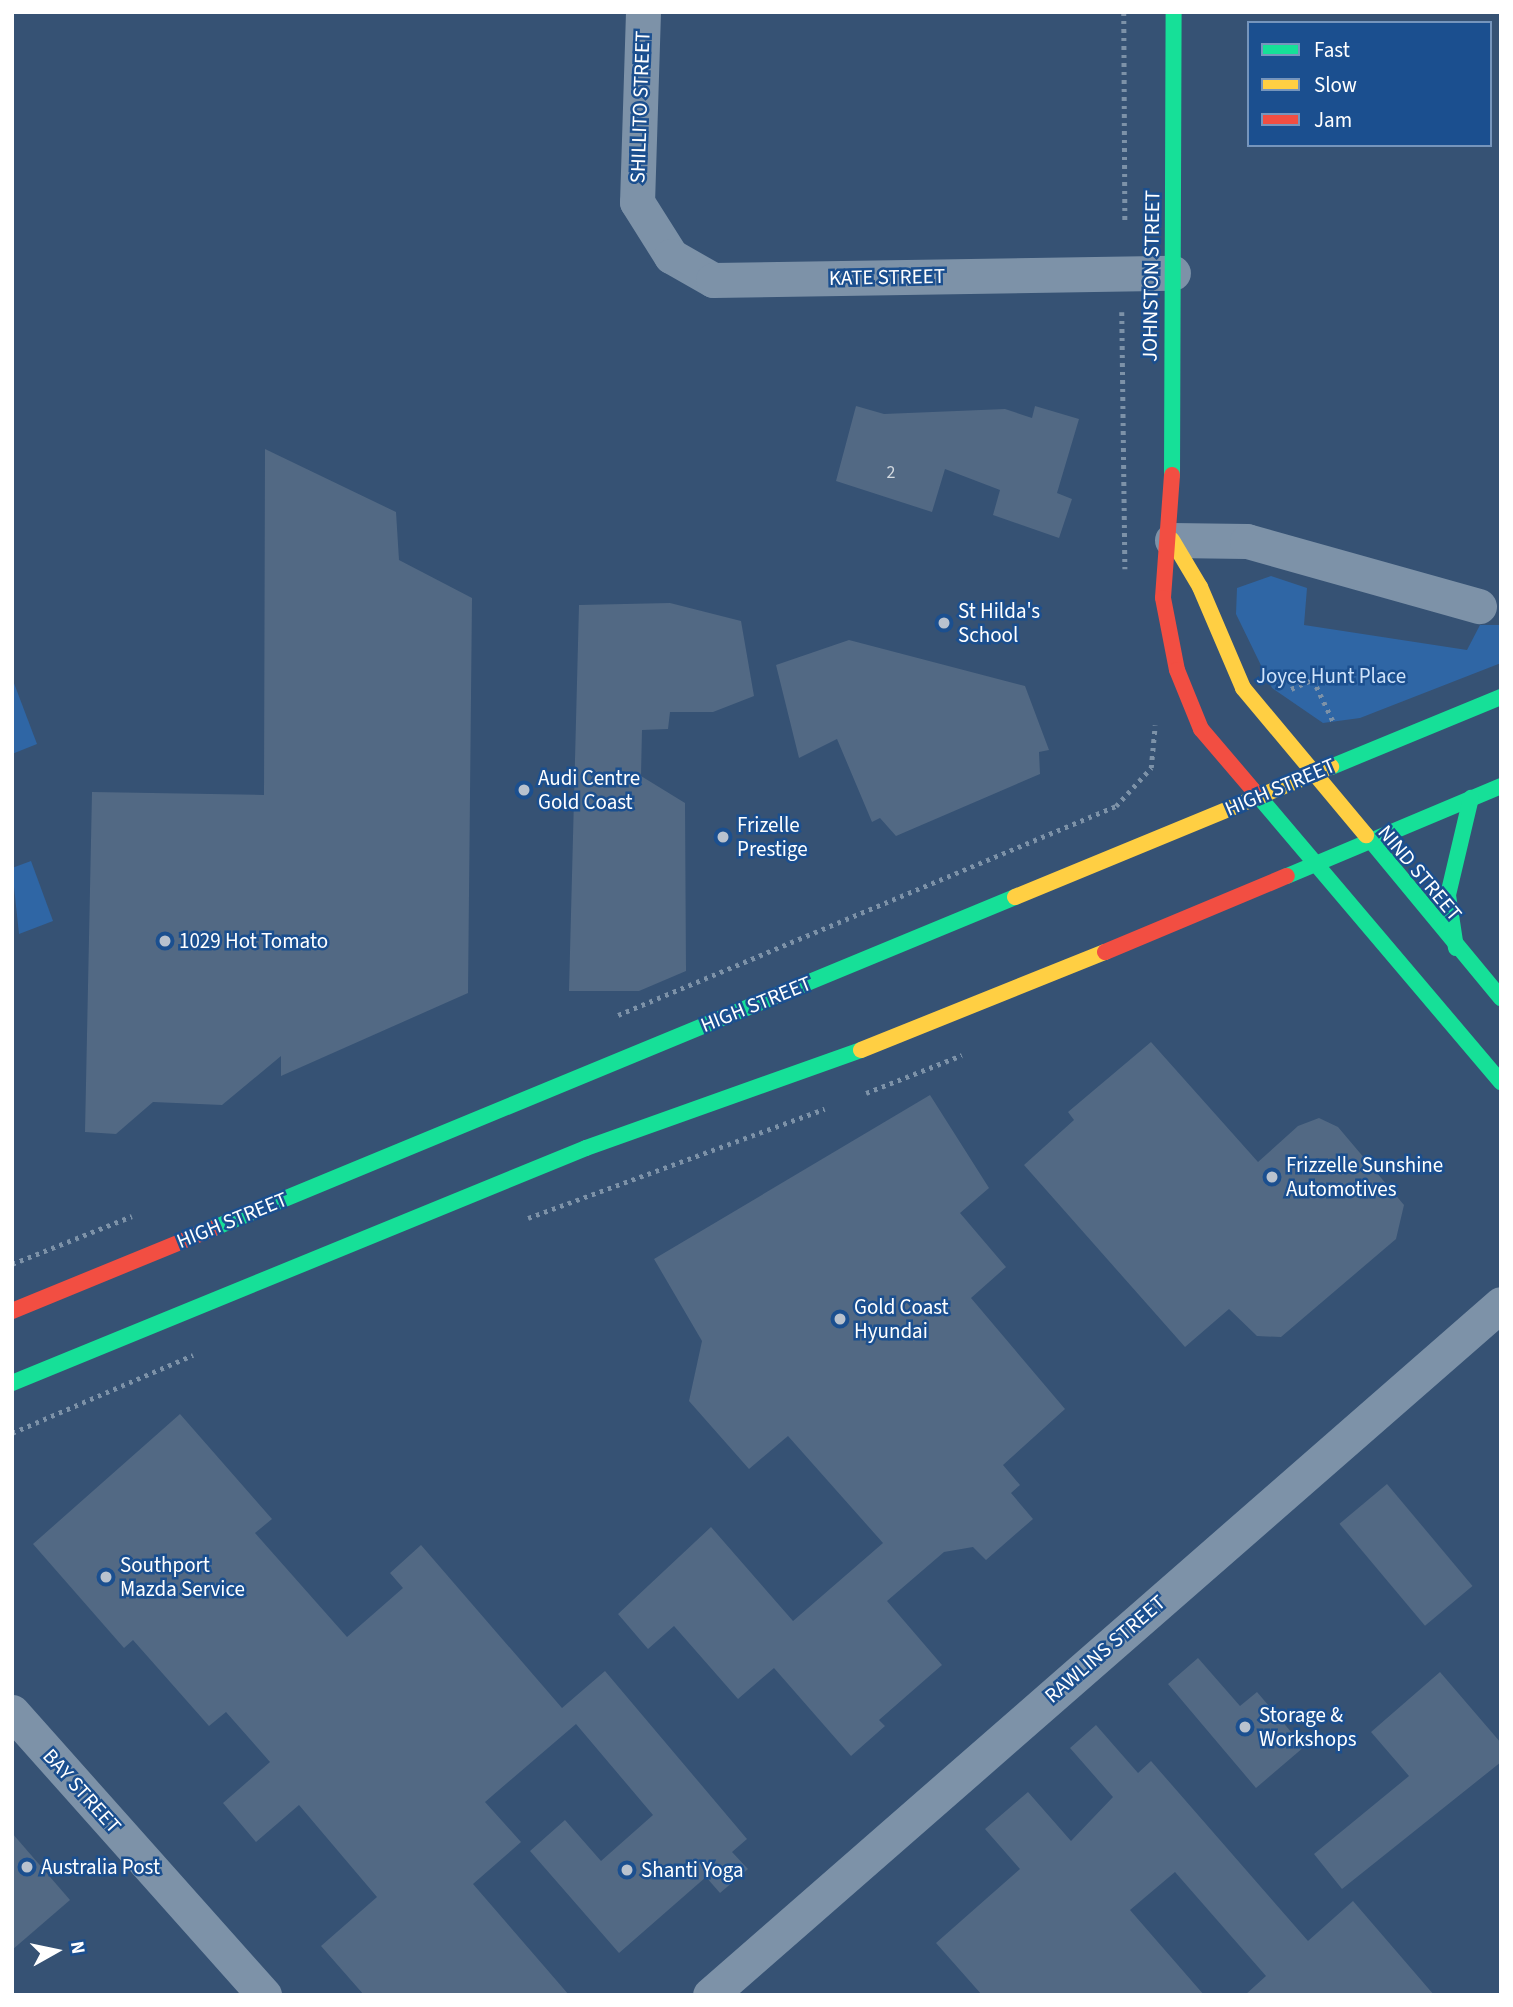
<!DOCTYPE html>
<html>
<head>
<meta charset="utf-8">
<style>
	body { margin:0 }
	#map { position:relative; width:1513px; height:2007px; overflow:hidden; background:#365274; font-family:"Source Sans 3",sans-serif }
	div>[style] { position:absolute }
	.green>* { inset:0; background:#2f66a5 }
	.building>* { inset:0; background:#526984; transform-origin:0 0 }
	.path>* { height:4.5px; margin-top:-2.25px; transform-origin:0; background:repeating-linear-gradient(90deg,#7d92a8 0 3.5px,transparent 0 8.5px) }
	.street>* { height:35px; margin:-17.5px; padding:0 17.5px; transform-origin:17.5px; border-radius:17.5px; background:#7d92a8 }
	.fast>* { height:16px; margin:-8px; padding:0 8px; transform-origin:8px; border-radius:8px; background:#16e098 }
	.slow>* { height:16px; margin:-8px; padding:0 8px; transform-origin:8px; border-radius:8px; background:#ffcf43 }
	.jam>* { height:16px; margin:-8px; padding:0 8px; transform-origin:8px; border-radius:8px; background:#f24e42 }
	.dots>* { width:19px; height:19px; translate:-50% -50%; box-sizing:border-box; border:4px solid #1b4f8f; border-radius:50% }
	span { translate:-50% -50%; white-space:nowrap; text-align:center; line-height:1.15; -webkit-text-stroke:5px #1b4f8f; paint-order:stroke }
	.number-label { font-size:18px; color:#d4dae0 }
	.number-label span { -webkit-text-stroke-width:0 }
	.street-label { font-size:21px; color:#fff }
	.poi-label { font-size:21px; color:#fff }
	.left { translate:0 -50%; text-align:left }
	.park-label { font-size:21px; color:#cfe3fa }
	.frame { position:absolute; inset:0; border:14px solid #fff; pointer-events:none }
	.legend { position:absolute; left:1247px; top:21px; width:245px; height:126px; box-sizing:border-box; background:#1b4f8f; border:2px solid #7695bc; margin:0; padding:9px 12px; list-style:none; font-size:21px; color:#fff }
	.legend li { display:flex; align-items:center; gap:14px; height:35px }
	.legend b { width:35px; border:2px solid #7695bc }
	.north { position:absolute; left:21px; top:1916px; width:70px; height:70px; -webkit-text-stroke:5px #1b4f8f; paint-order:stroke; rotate:81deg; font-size:19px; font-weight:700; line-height:28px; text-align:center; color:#fff }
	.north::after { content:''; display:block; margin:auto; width:24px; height:32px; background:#fff; clip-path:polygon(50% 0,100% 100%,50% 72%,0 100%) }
</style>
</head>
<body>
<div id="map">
	<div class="green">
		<div style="clip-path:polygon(1271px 576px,1307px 588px,1304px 625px,1467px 650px,1480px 625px,1501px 625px,1501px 663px,1360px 718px,1323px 723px,1272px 688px,1236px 614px,1237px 588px)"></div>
		<div style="clip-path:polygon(12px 678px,37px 744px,12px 754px)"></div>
		<div style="clip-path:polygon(31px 861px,53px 921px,19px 934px,12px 868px)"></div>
	</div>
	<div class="building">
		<div style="clip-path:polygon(856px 406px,884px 414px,1005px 409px,1032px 418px,1035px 406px,1079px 419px,1057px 493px,1072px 499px,1059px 538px,993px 515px,1000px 490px,945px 469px,932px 512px,836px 481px)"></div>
		<div style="clip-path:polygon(265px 449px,396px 512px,399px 560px,472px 598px,468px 993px,281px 1076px,281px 1056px,222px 1105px,153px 1102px,116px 1134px,85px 1132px,92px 792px,264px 795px)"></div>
		<div style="clip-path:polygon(670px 603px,741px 621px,754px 696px,713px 712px,670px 712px,668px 729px,642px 730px,641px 776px,685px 803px,686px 971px,639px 991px,569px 991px,579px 605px)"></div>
		<div style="clip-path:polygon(849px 640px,1025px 686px,1049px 750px,1039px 752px,1040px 774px,896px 836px,880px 818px,872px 822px,837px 739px,799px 758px,776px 665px)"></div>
		<div style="clip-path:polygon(1151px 1042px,1258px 1162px,1298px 1126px,1319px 1118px,1338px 1127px,1404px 1205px,1396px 1239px,1281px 1337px,1257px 1336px,1229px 1309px,1185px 1347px,1024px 1165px,1074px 1120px,1068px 1112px)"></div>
		<div style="clip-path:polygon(930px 1095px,989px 1188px,960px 1213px,1006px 1267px,971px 1298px,1065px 1409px,1003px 1465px,1020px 1485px,1011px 1493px,1033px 1519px,986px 1560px,973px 1547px,944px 1552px,887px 1601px,942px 1665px,879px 1720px,885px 1726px,851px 1756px,774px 1668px,738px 1699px,674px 1626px,648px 1649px,618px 1614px,711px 1527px,793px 1621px,883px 1543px,788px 1436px,749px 1469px,689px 1401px,702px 1341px,654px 1259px)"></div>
		<div style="clip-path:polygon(180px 1414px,272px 1519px,255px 1533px,347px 1637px,403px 1588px,390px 1573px,421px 1545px,562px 1708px,605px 1671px,747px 1839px,732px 1852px,748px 1869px,720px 1893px,706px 1877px,619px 1953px,530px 1851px,565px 1820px,601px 1861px,653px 1815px,576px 1724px,485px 1802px,521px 1842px,473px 1884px,569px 1995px,364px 1995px,321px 1946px,377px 1897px,299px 1805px,256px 1842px,223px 1803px,270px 1762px,226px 1712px,209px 1726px,133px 1640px,124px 1648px,33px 1544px)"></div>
		<div style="left:1387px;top:1484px;width:133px;height:62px;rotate:50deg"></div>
		<div style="clip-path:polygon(1198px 1658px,1240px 1706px,1257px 1692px,1304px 1747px,1256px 1788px,1168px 1684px)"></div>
		<div style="clip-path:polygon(1440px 1672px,1501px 1743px,1501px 1762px,1342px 1889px,1314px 1854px,1409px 1776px,1371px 1732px)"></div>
		<div style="clip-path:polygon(1096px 1725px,1138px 1773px,1151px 1761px,1308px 1941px,1353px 1901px,1434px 1995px,1245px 1995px,1266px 1976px,1175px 1872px,1130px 1910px,1204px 1995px,982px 1995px,936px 1943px,1020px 1869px,985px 1829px,1028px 1792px,1071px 1841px,1113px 1797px,1070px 1748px)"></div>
		<div style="clip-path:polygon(12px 1833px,70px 1900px,12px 1950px)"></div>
	</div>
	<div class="path">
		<div style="left:1124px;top:12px;width:212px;rotate:89.7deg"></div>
		<div style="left:1122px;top:312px;width:257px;rotate:89.3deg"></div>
		<div style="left:1291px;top:689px;width:24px;rotate:-24deg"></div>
		<div style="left:1313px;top:679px;width:47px;rotate:64.5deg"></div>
		<div style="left:618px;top:1015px;width:540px;rotate:-22.77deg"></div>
		<div style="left:1116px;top:806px;width:52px;rotate:-47.4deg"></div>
		<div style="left:1151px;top:768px;width:43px;rotate:-84.7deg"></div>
		<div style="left:866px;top:1093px;width:103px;rotate:-21.6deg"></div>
		<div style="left:528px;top:1218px;width:316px;rotate:-20.2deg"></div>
		<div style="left:12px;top:1264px;width:129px;rotate:-21.8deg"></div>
		<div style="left:12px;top:1433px;width:197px;rotate:-23.3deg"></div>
	</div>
	<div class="street">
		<div style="left:643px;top:12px;width:190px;rotate:91.8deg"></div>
		<div style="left:637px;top:202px;width:64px;rotate:57.8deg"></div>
		<div style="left:671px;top:256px;width:48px;rotate:29.7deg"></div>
		<div style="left:713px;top:280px;width:460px;rotate:-0.9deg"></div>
		<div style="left:1172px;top:540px;width:75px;rotate:0.8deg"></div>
		<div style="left:1247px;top:541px;width:241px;rotate:15.7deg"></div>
		<div style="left:12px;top:1712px;width:379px;rotate:48.3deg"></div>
		<div style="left:710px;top:1995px;width:1050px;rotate:-41.14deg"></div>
	</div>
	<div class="fast">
		<div style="left:1172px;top:475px;width:463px;rotate:-89.8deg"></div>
		<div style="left:1331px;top:767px;width:184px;rotate:-22.4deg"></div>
		<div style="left:1254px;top:791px;width:382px;rotate:49.7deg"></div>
		<div style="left:1366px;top:835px;width:212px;rotate:50.4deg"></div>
		<div style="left:1287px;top:876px;width:232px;rotate:-22.8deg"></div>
		<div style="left:1456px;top:948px;width:54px;rotate:-98.6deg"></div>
		<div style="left:1448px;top:895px;width:100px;rotate:-76.7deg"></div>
		<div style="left:214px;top:1228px;width:867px;rotate:-22.45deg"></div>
		<div style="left:12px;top:1383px;width:620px;rotate:-22.26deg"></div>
		<div style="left:586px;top:1148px;width:292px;rotate:-19.6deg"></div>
	</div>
	<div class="slow">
		<div style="left:1172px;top:540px;width:55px;rotate:59.2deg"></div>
		<div style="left:1200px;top:587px;width:110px;rotate:66.9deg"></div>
		<div style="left:1243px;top:688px;width:192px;rotate:50.1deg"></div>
		<div style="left:1015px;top:897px;width:342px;rotate:-22.4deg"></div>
		<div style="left:861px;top:1050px;width:263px;rotate:-21.9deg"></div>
	</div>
	<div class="jam">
		<div style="left:1172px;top:475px;width:123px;rotate:94.2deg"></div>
		<div style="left:1163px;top:598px;width:73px;rotate:79deg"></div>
		<div style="left:1177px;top:670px;width:64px;rotate:67.9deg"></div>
		<div style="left:1201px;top:729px;width:82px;rotate:49.5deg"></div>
		<div style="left:1105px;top:952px;width:197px;rotate:-22.7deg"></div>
		<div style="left:12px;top:1311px;width:218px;rotate:-22.3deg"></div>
	</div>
	<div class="dots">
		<div style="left:944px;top:623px;background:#b9c2ce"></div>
		<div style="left:524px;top:790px;background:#b9c2ce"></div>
		<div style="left:723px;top:837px;background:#b9c2ce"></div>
		<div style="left:165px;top:941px;background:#b9c2ce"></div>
		<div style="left:1272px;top:1177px;background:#b9c2ce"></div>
		<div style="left:840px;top:1319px;background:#b9c2ce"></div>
		<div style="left:106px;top:1577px;background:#b9c2ce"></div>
		<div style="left:1245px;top:1727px;background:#b9c2ce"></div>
		<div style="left:27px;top:1867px;background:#b9c2ce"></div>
		<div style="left:627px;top:1870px;background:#b9c2ce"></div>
	</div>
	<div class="number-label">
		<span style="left:891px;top:473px">2</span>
	</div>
	<div class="street-label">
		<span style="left:640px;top:107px;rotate:-88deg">SHILLITO STREET</span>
		<span style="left:1151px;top:276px;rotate:-89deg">JOHNSTON STREET</span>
		<span style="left:887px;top:277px;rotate:-1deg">KATE STREET</span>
		<span style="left:1280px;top:787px;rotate:-23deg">HIGH STREET</span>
		<span style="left:1420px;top:873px;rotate:50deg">NIND STREET</span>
		<span style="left:756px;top:1004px;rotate:-22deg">HIGH STREET</span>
		<span style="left:232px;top:1220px;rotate:-22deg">HIGH STREET</span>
		<span style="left:1105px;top:1649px;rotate:-41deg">RAWLINS STREET</span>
		<span style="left:82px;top:1791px;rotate:48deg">BAY STREET</span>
	</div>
	<div class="poi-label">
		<span class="left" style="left:958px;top:623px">St Hilda's<br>School</span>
		<span class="left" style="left:538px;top:790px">Audi Centre<br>Gold Coast</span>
		<span class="left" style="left:737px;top:837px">Frizelle<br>Prestige</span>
		<span class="left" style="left:179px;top:941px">1029 Hot Tomato</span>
		<span class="left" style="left:1286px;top:1177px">Frizzelle Sunshine<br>Automotives</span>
		<span class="left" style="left:854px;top:1319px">Gold Coast<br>Hyundai</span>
		<span class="left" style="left:120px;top:1577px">Southport<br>Mazda Service</span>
		<span class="left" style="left:1259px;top:1727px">Storage &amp;<br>Workshops</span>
		<span class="left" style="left:41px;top:1867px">Australia Post</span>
		<span class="left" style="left:641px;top:1870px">Shanti Yoga</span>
	</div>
	<div class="park-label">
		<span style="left:1331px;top:676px">Joyce Hunt Place</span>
	</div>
	<div class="frame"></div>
	<ul class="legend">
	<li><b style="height:9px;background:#16e098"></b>Fast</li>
	<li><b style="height:9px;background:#ffcf43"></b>Slow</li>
	<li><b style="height:9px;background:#f24e42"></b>Jam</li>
	</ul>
	<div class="north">N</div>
</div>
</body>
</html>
